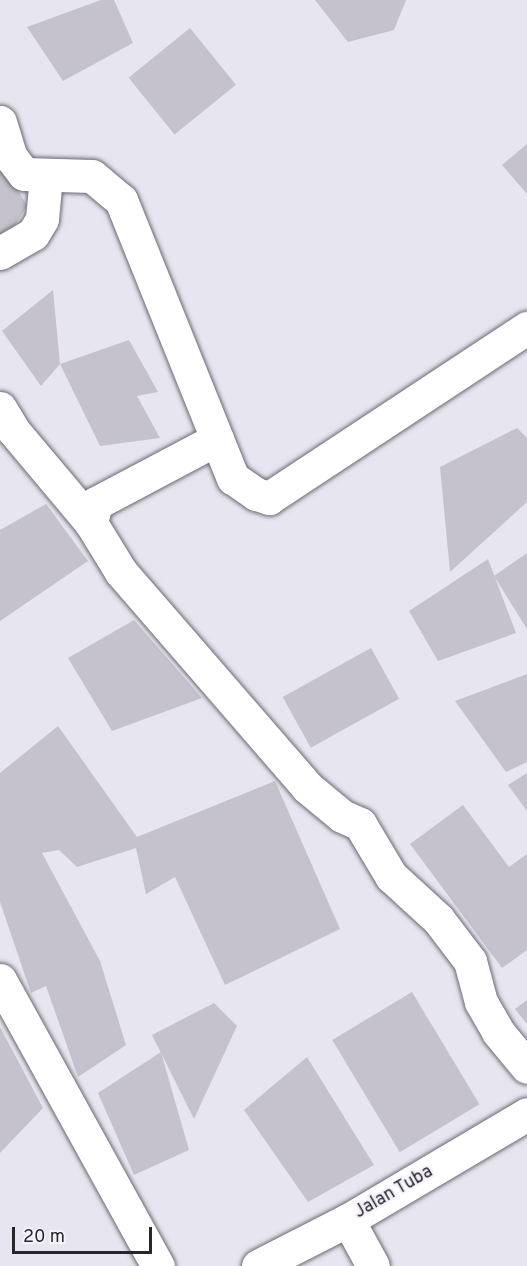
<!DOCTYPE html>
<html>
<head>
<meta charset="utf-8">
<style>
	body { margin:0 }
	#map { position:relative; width:527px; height:1266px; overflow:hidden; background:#e7e5f0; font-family:Overpass,sans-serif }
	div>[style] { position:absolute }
	.building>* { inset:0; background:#c5c2cd; transform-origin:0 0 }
	.roads { filter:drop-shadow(0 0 2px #6a6871) drop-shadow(0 0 2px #6a6871) }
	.street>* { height:33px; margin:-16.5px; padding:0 16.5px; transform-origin:16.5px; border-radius:16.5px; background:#fff }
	span { translate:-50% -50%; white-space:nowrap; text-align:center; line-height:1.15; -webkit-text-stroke:4.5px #f5f2fd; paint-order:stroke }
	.street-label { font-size:18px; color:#28262b }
	.scale { position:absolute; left:12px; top:1227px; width:140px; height:27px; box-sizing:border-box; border:3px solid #28262b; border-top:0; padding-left:8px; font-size:18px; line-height:21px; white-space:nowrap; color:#28262b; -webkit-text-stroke:4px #f5f2fd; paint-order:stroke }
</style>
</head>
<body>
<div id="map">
	<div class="building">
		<div style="clip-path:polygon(101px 0,114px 0,133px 43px,63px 81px,27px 27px)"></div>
		<div style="clip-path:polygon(315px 0,406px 0,394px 30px,348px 42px)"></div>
		<div style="left:190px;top:28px;width:73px;height:79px;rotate:51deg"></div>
		<div style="clip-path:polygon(527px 144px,527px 194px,502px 165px)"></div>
		<div style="clip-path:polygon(0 157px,27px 206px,12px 230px,0 241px)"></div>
		<div style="clip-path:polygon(53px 290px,60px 364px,41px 386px,2px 331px)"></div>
		<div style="clip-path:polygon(129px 340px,158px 392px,137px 396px,160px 438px,100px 446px,60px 364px)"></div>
		<div style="clip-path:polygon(517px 428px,527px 438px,527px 502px,450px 572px,440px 467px)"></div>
		<div style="clip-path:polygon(46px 504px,88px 561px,0 621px,0 530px)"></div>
		<div style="clip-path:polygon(527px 553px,527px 629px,494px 576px)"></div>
		<div style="clip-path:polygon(488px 559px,516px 633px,438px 661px,409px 611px)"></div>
		<div style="clip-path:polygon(134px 620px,202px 698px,112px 731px,68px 658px)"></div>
		<div style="left:371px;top:648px;width:58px;height:101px;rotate:61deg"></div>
		<div style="clip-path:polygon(527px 674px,527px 762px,506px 772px,455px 701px)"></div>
		<div style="clip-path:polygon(58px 726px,137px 837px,275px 781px,340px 929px,225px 985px,175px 877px,146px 894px,136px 848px,77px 867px,59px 850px,42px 853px,100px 961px,126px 1045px,78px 1077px,46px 986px,31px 993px,0 902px,0 773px)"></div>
		<div style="clip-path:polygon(527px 773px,527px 811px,508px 785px)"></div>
		<div style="clip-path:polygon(463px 805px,509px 867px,527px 854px,527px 950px,502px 968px,410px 844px)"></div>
		<div style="left:412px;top:992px;width:131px;height:93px;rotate:59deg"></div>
		<div style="clip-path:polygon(527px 1000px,527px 1024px,515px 1009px)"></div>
		<div style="clip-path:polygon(214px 1003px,237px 1026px,194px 1119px,152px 1035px)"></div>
		<div style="clip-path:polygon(0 1027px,43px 1108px,0 1153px)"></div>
		<div style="clip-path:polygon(161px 1052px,189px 1150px,134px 1175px,98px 1093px)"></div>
		<div style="clip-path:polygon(307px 1057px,374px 1165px,308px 1202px,244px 1110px)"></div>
	</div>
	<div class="roads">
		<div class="street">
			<div style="left:0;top:122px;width:37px;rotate:73deg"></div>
			<div style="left:11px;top:157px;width:21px;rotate:53deg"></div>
			<div style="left:24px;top:174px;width:68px;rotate:1.7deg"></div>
			<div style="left:92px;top:176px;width:38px;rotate:40deg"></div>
			<div style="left:121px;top:200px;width:300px;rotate:68.1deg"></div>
			<div style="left:233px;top:478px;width:28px;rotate:35deg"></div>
			<div style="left:256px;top:494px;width:14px;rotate:17deg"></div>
			<div style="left:269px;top:498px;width:309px;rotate:-33.4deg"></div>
			<div style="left:0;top:253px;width:38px;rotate:-30deg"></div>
			<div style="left:33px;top:234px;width:17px;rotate:-59deg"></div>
			<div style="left:42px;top:219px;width:43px;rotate:-84.7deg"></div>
			<div style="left:0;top:408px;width:26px;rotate:59deg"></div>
			<div style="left:13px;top:430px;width:121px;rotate:50deg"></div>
			<div style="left:217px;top:439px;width:137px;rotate:152.1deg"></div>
			<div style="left:96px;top:503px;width:21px;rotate:104deg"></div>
			<div style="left:91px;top:523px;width:57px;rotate:58.5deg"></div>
			<div style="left:121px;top:572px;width:284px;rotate:49.1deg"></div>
			<div style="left:307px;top:787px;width:45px;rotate:39.6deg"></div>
			<div style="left:342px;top:816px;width:20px;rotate:24deg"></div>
			<div style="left:360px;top:824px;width:61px;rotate:59.2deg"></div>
			<div style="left:391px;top:876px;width:64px;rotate:42.5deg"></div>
			<div style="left:438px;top:919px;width:53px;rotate:52.7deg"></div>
			<div style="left:470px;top:961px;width:42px;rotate:75deg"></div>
			<div style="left:481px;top:1002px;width:34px;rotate:60deg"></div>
			<div style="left:498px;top:1032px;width:45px;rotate:50.4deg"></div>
			<div style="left:0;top:980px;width:327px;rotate:61.1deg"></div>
			<div style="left:348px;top:1220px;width:52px;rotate:61.5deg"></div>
			<div style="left:258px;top:1266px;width:101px;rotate:-27.1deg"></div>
			<div style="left:348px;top:1220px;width:208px;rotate:-30.6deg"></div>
		</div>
	</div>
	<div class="street-label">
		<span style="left:394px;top:1193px;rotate:-30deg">Jalan Tuba</span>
	</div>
	<div class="scale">20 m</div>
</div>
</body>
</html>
